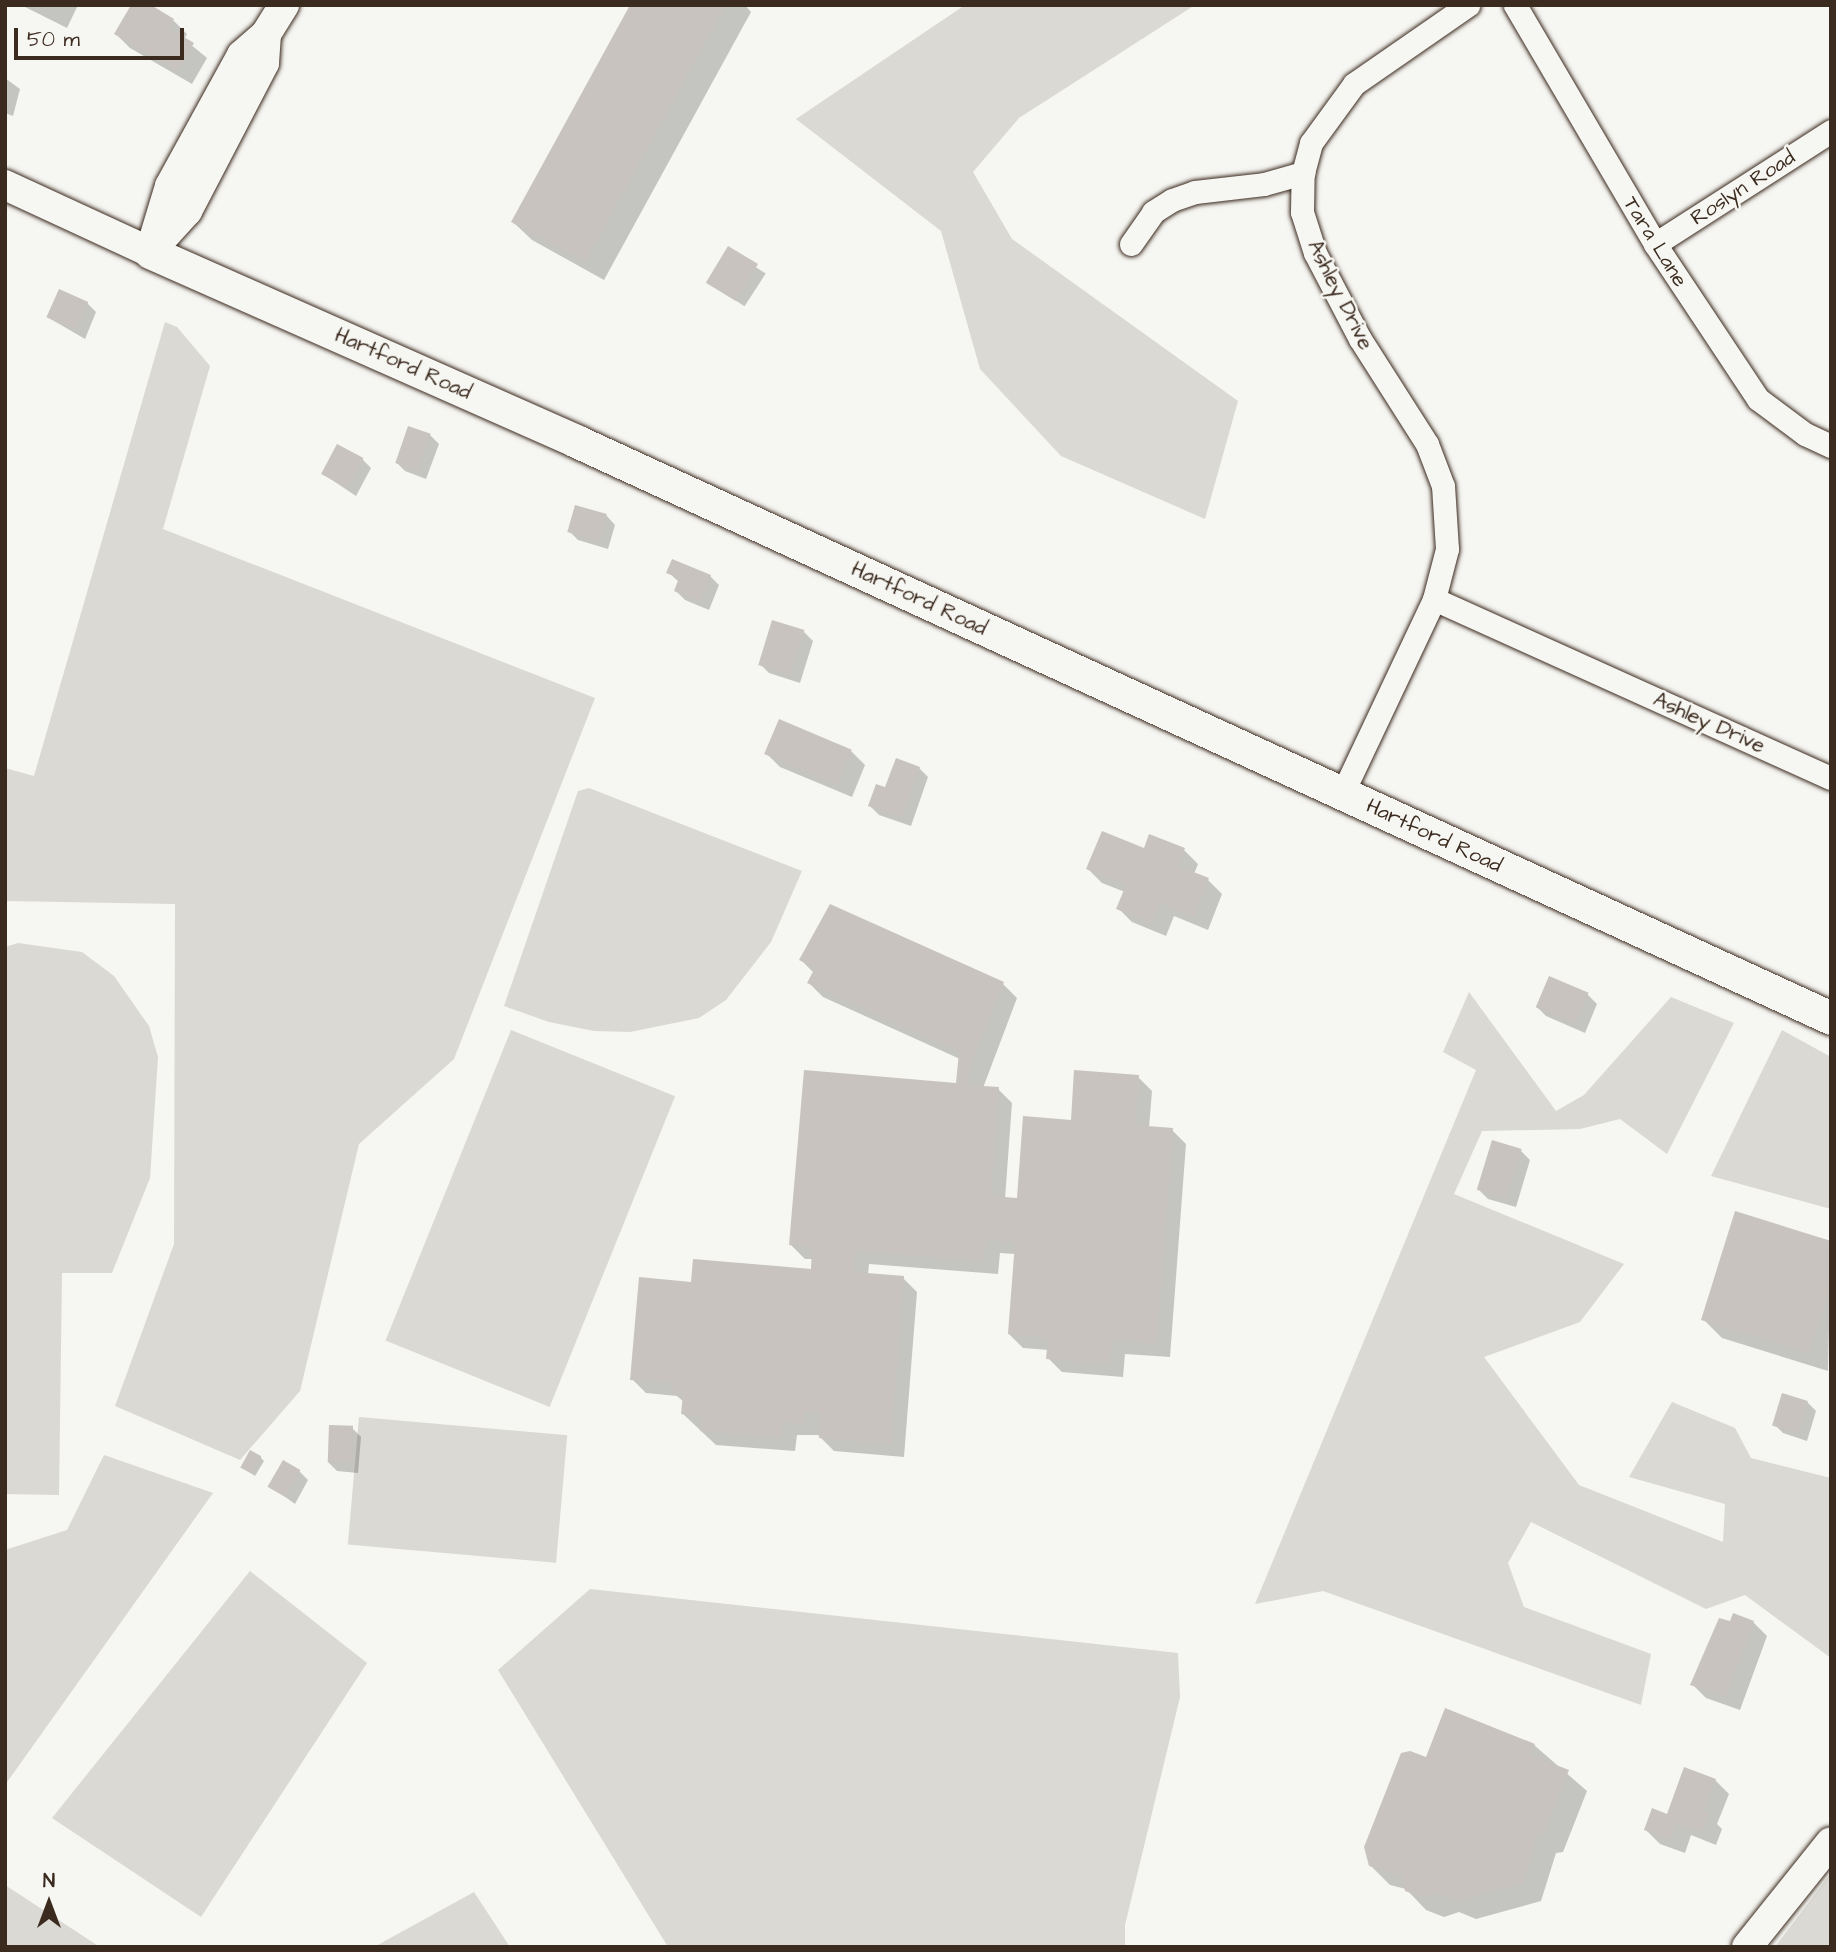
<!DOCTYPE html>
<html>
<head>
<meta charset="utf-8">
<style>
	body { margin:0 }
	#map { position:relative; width:1836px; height:1952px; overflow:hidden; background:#f6f6f2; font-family:"Architects Daughter",sans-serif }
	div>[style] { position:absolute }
	.green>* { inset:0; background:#dad9d3; transform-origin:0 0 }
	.shadow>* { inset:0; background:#0003; transform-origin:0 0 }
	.building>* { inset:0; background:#c8c3be; transform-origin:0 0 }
	.roads { filter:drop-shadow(0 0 2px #3b2a1e) drop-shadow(0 0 2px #3b2a1e) }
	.minor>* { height:23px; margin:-11.5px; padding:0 11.5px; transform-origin:11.5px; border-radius:11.5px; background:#f6f6f2 }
	.tertiary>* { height:30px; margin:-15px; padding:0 15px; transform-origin:15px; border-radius:15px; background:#f6f6f2 }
	.secondary>* { height:33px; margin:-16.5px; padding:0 16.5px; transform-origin:16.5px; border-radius:16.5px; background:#f6f6f2 }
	span { translate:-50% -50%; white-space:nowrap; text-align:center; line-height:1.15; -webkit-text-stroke:5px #f6f6f2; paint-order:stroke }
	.street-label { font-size:21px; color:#3b2a1e }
	.frame { position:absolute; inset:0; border:7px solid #3b2a1e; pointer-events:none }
	.north { position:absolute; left:14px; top:1868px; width:70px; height:70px; -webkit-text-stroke:5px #f6f6f2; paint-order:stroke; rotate:0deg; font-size:19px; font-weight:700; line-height:28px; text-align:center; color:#3b2a1e }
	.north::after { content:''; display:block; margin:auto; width:24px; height:32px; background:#3b2a1e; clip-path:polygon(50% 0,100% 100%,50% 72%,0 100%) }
	.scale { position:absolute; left:14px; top:28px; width:170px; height:32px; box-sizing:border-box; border:4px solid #3b2a1e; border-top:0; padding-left:9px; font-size:21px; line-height:24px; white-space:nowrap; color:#3b2a1e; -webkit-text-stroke:5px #f6f6f2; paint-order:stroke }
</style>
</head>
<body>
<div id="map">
	<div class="green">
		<div style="clip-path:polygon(965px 5px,1195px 5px,1019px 118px,973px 172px,1012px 239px,1238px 401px,1205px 519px,1061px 456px,980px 369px,941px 231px,796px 119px)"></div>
		<div style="clip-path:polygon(165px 322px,177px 327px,210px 366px,163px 529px,595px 698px,454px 1059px,359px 1144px,300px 1391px,240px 1460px,115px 1406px,174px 1244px,175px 904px,5px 901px,5px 768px,34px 776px)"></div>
		<div style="clip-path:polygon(589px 788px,802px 871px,771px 942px,726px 1000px,699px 1018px,630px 1032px,594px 1031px,549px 1022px,504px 1006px,578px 791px)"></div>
		<div style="clip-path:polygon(18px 943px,82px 952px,114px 976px,149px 1026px,158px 1057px,150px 1178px,112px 1273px,62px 1273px,59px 1495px,5px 1494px,5px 947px)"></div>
		<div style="clip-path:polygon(1469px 992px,1556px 1111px,1584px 1095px,1671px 997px,1734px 1023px,1667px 1154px,1620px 1119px,1580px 1129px,1482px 1131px,1454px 1194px,1624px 1264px,1580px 1322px,1484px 1357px,1579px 1485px,1723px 1542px,1725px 1504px,1629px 1477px,1672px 1402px,1735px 1428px,1751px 1458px,1831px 1478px,1831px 1658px,1745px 1595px,1706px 1609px,1531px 1522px,1508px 1563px,1524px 1607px,1651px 1654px,1641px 1705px,1323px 1591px,1255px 1604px,1476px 1070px,1443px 1052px)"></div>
		<div style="left:511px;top:1030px;width:177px;height:335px;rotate:22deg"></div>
		<div style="clip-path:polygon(1782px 1030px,1831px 1057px,1831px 1209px,1711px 1176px)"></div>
		<div style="left:359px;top:1417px;width:209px;height:128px;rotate:5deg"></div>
		<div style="clip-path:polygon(104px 1455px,213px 1493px,5px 1785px,5px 1550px,67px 1530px)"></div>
		<div style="clip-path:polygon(250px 1571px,367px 1663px,201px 1917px,52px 1818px)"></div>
		<div style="clip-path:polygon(590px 1589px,1178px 1653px,1180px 1697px,1125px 1925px,1125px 1947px,668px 1947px,498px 1670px)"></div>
		<div style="clip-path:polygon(1831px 1873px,1831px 1947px,1775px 1947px)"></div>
		<div style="clip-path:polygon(5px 1885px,100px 1947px,5px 1947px)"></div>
		<div style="clip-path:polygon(474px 1892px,510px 1947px,374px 1947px)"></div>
	</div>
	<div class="shadow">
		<div style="clip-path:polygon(21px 5px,78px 5px,67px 28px)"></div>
		<div style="clip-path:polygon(148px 5px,173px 20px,187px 34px,184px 39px,207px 58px,192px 84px,130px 48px,116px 34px)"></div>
		<div style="clip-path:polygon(632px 5px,745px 5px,751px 12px,604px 280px,532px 240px,513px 222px)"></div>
		<div style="clip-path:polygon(5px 78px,20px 89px,13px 116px,5px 113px)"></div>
		<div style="left:728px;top:249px;width:45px;height:39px;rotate:33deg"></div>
		<div style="clip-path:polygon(87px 303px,96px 312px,85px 339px,49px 318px)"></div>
		<div style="clip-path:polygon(430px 435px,439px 444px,426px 479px,405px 471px,396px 462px)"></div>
		<div style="clip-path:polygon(362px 459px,371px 468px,356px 496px,323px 474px)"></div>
		<div style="clip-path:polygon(606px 515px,615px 525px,608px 549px,578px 540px,569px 531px)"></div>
		<div style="clip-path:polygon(668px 572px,710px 576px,719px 585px,709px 610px,685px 600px,676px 591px,679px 582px)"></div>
		<div style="clip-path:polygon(804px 632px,813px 641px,800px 683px,769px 673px,760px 664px)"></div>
		<div style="clip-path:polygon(780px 721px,851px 751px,865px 765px,852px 797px,780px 767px,766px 753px)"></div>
		<div style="clip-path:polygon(919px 768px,928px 777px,911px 826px,879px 815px,870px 806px)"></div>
		<div style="clip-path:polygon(1145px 850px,1184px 850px,1198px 864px,1194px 874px,1208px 880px,1222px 894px,1208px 930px,1174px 916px,1166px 936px,1132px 922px,1118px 908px,1125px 892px,1102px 883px,1088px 869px)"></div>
		<div style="clip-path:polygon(801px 960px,1003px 984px,1017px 998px,983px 1088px,998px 1089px,1012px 1103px,1005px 1199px,1018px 1200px,1072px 1122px,1138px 1077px,1152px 1091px,1149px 1128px,1172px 1130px,1186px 1144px,1170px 1357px,1125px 1354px,1123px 1377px,1062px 1372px,1048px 1358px,1049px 1350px,1023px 1348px,1009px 1334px,1015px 1254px,1000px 1253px,998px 1274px,869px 1264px,868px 1275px,903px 1278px,917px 1292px,904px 1457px,834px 1451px,818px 1435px,797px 1435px,795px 1451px,716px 1445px,683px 1414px,684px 1402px,677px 1396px,646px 1393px,632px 1379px,693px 1284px,812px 1270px,813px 1259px,805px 1259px,791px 1245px,958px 1085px,960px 1059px,823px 997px,809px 983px,814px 973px)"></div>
		<div style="clip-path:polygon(1588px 995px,1597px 1004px,1585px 1033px,1546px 1016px,1537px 1007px)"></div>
		<div style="clip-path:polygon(1521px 1151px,1530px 1160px,1516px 1207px,1488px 1199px,1479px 1190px)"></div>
		<div style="clip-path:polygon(1831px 1242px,1828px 1371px,1722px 1338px,1703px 1319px)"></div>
		<div style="clip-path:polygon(1807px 1402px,1816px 1411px,1807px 1441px,1783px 1433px,1774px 1424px)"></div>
		<div style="clip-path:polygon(352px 1428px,361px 1437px,358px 1473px,337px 1471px,328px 1462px)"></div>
		<div style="clip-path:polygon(260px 1457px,264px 1461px,255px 1476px,242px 1467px)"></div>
		<div style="clip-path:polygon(299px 1471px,308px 1480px,295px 1504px,270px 1486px)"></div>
		<div style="clip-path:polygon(1753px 1622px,1767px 1636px,1740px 1710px,1706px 1698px,1692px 1684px,1731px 1624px)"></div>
		<div style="clip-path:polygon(1534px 1745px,1587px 1791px,1563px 1852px,1556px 1853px,1541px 1901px,1476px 1919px,1459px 1912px,1444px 1917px,1426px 1910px,1406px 1889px,1390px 1885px,1371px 1866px,1427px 1759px)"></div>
		<div style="clip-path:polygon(1715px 1780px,1729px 1794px,1717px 1824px,1722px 1829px,1716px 1845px,1691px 1835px,1685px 1853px,1660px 1844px,1646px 1830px)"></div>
	</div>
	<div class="building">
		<div style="clip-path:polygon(131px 5px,151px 5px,174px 19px,169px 28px,194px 43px,177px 71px,114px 34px)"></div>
		<div style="clip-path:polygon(630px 5px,726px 5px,585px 262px,511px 222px)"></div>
		<div style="left:728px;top:246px;width:35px;height:43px;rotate:31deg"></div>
		<div style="left:59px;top:289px;width:32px;height:31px;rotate:24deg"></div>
		<div style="left:408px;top:426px;width:24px;height:39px;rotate:19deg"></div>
		<div style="left:337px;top:444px;width:30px;height:34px;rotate:28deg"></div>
		<div style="left:575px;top:505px;width:33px;height:28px;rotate:16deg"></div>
		<div style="clip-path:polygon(672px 559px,711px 575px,700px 602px,674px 591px,679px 578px,666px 573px)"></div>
		<div style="left:772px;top:620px;width:34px;height:47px;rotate:17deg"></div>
		<div style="left:779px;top:719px;width:79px;height:38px;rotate:23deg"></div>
		<div style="clip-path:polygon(896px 758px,920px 767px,902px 818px,868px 806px,876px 784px,885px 787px)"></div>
		<div style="clip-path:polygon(1102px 831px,1144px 848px,1149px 834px,1185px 848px,1178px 866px,1209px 878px,1194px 917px,1160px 903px,1152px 923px,1116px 909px,1126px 885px,1086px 869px)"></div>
		<div style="clip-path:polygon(830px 904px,1004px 982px,970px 1067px,968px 1085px,999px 1087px,991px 1196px,1017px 1198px,1023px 1116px,1071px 1120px,1074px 1070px,1139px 1075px,1135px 1125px,1173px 1128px,1157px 1344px,1112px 1340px,1110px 1364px,1046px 1359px,1048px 1338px,1008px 1334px,1015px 1242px,986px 1240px,984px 1261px,855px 1251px,854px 1272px,904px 1276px,891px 1444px,819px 1438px,821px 1413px,805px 1412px,804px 1424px,783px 1422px,782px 1438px,700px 1431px,702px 1416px,681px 1414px,683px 1394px,672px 1393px,672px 1383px,630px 1380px,639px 1277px,691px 1282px,693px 1259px,811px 1269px,812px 1247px,789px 1245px,804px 1070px,956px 1083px,959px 1052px,807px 983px,815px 968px,799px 960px)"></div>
		<div style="left:1549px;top:976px;width:43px;height:34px;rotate:23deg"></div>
		<div style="left:1492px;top:1140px;width:31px;height:52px;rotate:17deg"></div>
		<div style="clip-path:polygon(1735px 1211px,1831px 1241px,1831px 1285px,1809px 1353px,1701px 1320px)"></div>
		<div style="left:1782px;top:1393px;width:27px;height:34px;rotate:17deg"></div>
		<div style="left:329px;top:1425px;width:24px;height:37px;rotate:2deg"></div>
		<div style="left:250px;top:1450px;width:13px;height:20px;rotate:29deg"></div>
		<div style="left:283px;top:1460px;width:20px;height:31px;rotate:30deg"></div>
		<div style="clip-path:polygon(1733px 1613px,1754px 1621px,1726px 1697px,1690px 1685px,1719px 1618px,1730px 1621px)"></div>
		<div style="clip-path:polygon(1445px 1708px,1535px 1744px,1530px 1755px,1569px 1770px,1544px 1833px,1537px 1835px,1523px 1883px,1456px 1901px,1439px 1894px,1424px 1898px,1405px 1891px,1401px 1875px,1369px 1866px,1364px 1847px,1401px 1753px,1410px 1751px,1426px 1757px)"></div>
		<div style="clip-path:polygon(1684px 1767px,1716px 1779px,1703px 1811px,1709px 1814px,1702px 1832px,1677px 1823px,1671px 1840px,1644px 1830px,1652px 1808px,1667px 1814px)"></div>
	</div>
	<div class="roads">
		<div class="minor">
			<div style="left:1515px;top:5px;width:277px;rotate:59.6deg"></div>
			<div style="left:1655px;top:244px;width:186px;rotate:56.4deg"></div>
			<div style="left:1758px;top:399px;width:59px;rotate:36.7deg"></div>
			<div style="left:1805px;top:434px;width:29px;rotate:25deg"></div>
			<div style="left:1131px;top:244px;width:39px;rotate:-55deg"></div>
			<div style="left:1153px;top:212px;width:22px;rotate:-32deg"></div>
			<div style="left:1172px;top:200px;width:24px;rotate:-19deg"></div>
			<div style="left:1195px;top:192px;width:69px;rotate:-6.6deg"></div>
			<div style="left:1264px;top:184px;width:41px;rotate:-15.8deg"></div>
			<div style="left:1655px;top:244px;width:209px;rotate:-32.7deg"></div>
			<div style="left:1434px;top:599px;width:435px;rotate:24.3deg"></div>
			<div style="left:1342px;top:794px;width:216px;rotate:-64.7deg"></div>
			<div style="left:1434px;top:599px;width:52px;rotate:-75.4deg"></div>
			<div style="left:1447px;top:549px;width:63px;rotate:-93.6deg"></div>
			<div style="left:1443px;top:486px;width:45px;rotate:-110.9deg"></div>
			<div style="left:1427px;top:444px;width:125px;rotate:-122.5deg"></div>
			<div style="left:1360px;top:339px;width:97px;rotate:-117.6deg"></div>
			<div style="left:1315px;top:253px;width:43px;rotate:-107.6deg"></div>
			<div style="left:1302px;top:212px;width:39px;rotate:-89deg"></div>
			<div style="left:1303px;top:173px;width:31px;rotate:-75deg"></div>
			<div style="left:1311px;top:143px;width:73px;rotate:-53.9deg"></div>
			<div style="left:1354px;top:84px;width:139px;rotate:-34.7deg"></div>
		</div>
		<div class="tertiary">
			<div style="left:5px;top:185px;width:160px;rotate:24.8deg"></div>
			<div style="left:157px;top:244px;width:45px;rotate:-47.7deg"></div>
			<div style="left:187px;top:211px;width:167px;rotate:-62.5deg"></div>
			<div style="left:264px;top:63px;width:29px;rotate:-86deg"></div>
			<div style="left:150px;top:252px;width:69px;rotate:-73.1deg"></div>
			<div style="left:170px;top:186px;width:149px;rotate:-61.2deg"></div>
			<div style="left:242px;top:55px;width:32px;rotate:-41deg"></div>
			<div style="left:266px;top:34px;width:34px;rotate:-58deg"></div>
			<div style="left:1747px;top:1947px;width:134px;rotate:-51.3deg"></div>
		</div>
		<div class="secondary">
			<div style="left:150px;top:252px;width:466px;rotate:23.9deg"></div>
			<div style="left:576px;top:441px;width:1381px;rotate:24.69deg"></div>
		</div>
	</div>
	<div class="street-label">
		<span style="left:1743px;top:188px;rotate:-33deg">Roslyn Road</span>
		<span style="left:1655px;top:242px;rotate:58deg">Tara Lane</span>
		<span style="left:1340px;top:295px;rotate:63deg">Ashley Drive</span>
		<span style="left:403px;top:364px;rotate:24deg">Hartford Road</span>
		<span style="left:919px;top:599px;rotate:25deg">Hartford Road</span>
		<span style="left:1709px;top:723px;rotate:24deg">Ashley Drive</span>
		<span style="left:1434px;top:836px;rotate:25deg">Hartford Road</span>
	</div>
	<div class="frame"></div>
	<div class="north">N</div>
	<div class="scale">50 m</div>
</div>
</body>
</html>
